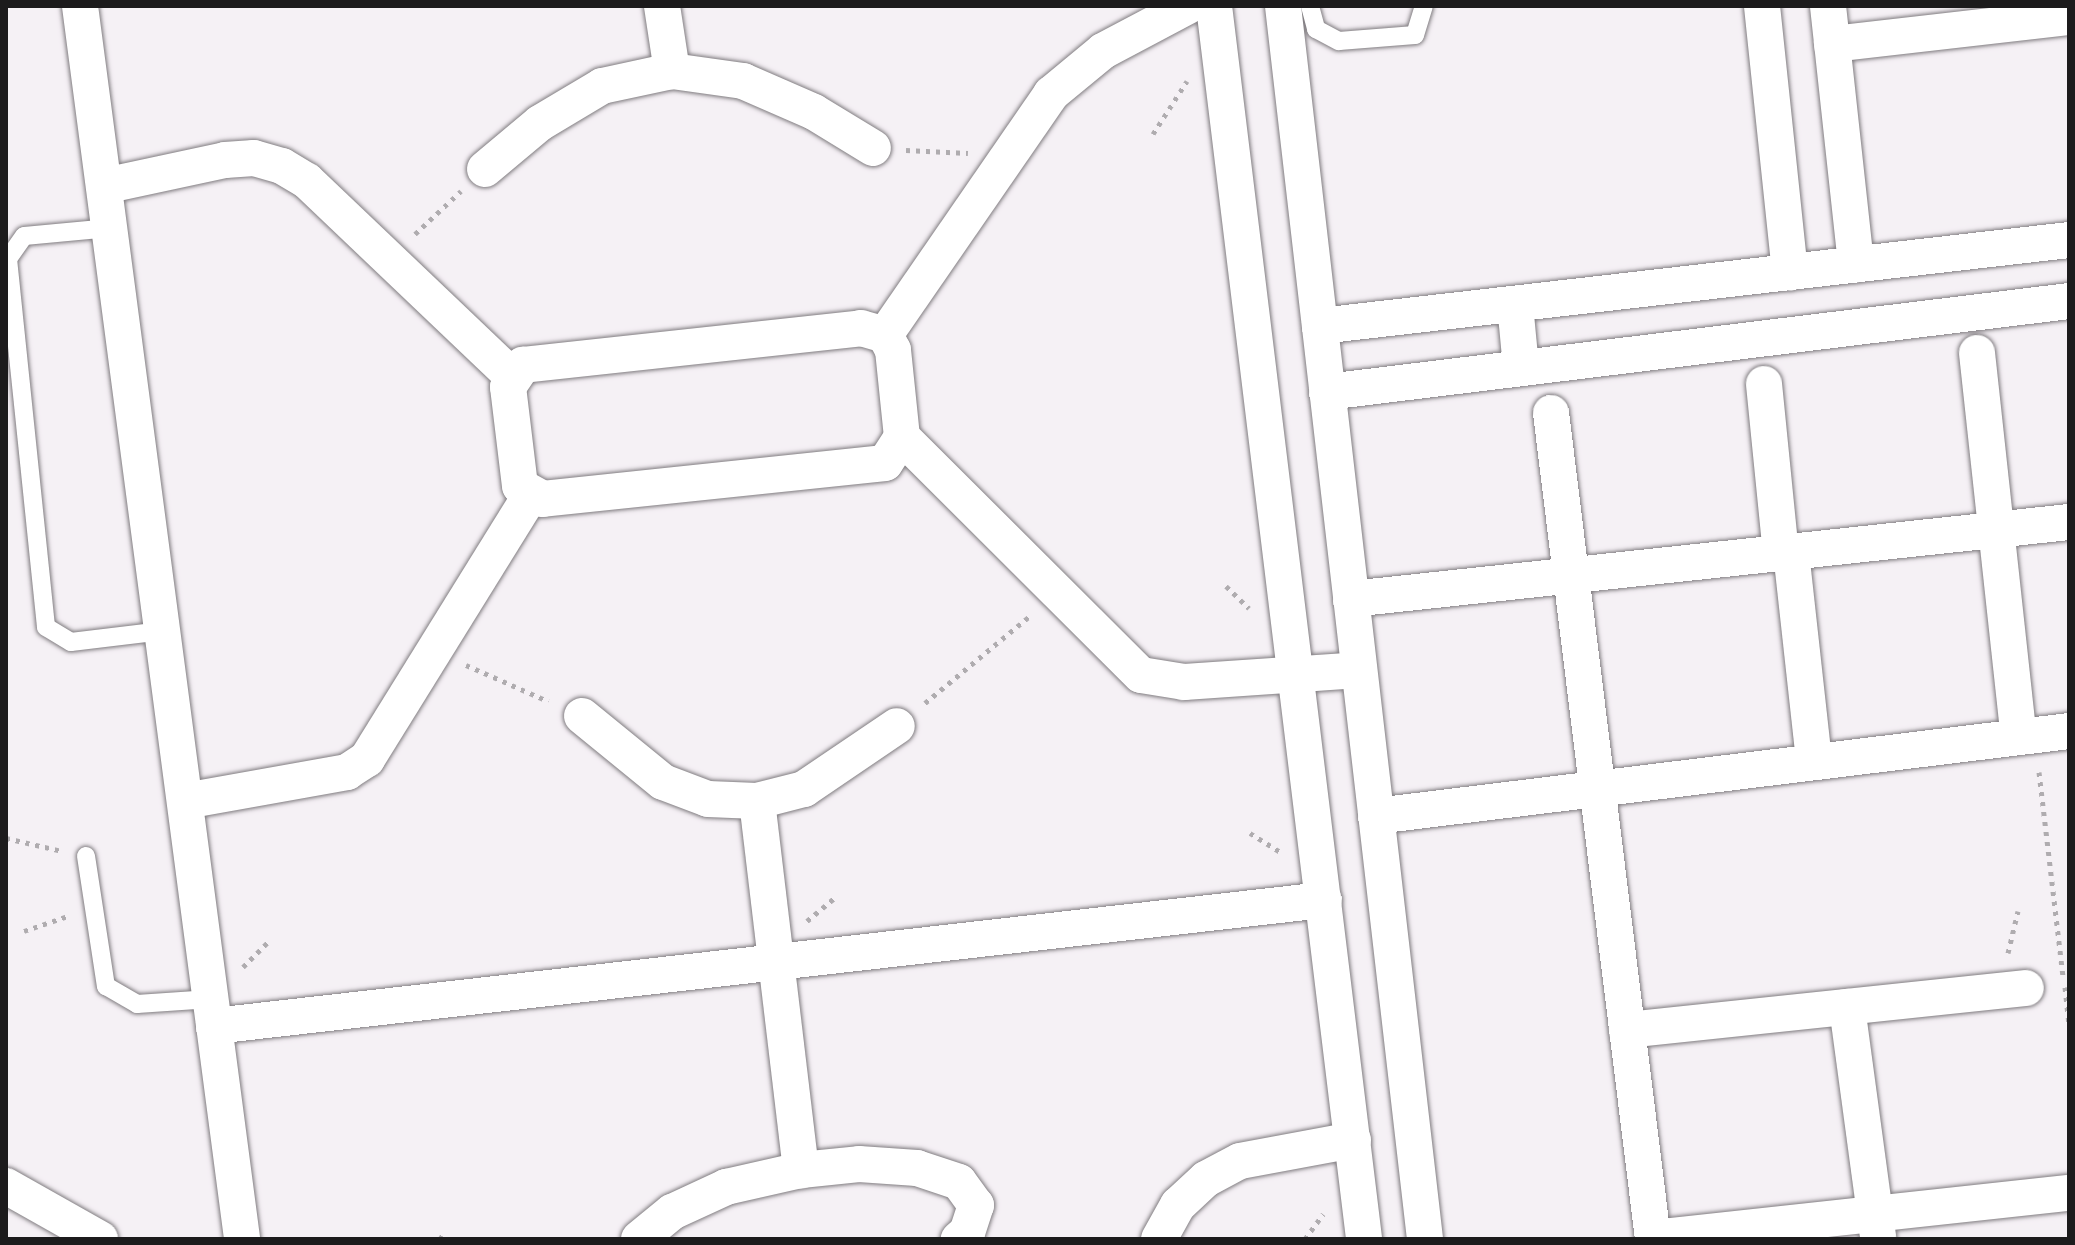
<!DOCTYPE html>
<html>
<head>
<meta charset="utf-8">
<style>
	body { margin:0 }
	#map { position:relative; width:2075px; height:1245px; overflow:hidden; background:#f5f1f5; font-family:Poppins,sans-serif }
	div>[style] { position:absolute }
	.path>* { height:5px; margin-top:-2.5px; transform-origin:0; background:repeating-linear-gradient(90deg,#afacaf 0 4px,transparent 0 10px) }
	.roads { filter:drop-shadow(0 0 2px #807c80) drop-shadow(0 0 2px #807c80) }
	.service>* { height:18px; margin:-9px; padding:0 9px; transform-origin:9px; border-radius:9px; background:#fff }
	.minor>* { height:36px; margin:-18px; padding:0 18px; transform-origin:18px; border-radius:18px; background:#fff }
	span { translate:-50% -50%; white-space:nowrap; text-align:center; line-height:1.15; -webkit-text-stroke:6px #fff; paint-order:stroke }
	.frame { position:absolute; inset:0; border:8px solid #1c1b1c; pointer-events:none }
</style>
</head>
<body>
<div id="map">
	<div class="path">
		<div style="left:1153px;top:134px;width:63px;rotate:-57.3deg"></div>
		<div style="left:906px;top:150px;width:62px;rotate:2.8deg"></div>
		<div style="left:415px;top:234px;width:63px;rotate:-43.1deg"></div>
		<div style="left:1226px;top:586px;width:32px;rotate:44deg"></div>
		<div style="left:466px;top:665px;width:90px;rotate:23.7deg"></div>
		<div style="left:925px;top:703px;width:138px;rotate:-39.7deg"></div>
		<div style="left:2039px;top:772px;width:206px;rotate:83.3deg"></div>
		<div style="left:1250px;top:833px;width:36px;rotate:32deg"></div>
		<div style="left:6px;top:838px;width:57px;rotate:13.1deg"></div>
		<div style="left:807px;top:921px;width:35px;rotate:-40deg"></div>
		<div style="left:24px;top:931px;width:46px;rotate:-18.8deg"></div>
		<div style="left:2008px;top:953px;width:43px;rotate:-76.6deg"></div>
		<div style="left:243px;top:967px;width:35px;rotate:-45deg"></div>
		<div style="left:2065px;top:987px;width:36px;rotate:84deg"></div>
		<div style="left:440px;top:1239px;width:4px;rotate:-56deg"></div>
		<div style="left:1305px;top:1239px;width:31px;rotate:-54deg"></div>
	</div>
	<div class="roads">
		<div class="service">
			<div style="left:1310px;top:6px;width:24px;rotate:75deg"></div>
			<div style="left:1316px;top:29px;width:26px;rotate:28deg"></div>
			<div style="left:1339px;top:41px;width:76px;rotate:-4.5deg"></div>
			<div style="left:1415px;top:35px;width:30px;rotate:-73deg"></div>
			<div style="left:110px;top:228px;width:86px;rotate:174.7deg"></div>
			<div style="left:24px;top:236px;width:28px;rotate:125deg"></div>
			<div style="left:8px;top:259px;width:370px;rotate:84.1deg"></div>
			<div style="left:46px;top:627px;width:29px;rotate:31deg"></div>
			<div style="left:71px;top:642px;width:92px;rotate:-6.9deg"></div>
			<div style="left:86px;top:856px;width:132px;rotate:81.3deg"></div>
			<div style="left:106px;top:986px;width:36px;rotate:30deg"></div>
			<div style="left:137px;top:1004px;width:74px;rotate:-3.9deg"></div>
		</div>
		<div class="minor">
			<div style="left:80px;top:6px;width:1244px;rotate:82.51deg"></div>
			<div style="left:662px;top:6px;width:66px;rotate:81.3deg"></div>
			<div style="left:1214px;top:6px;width:1242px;rotate:83.06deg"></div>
			<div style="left:1283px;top:6px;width:1241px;rotate:83.43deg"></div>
			<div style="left:1762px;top:6px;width:268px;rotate:84deg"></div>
			<div style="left:1828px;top:6px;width:260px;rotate:83.8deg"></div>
			<div style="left:1832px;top:44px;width:239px;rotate:-6.5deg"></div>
			<div style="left:485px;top:169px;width:72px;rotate:-39.9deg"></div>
			<div style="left:540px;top:123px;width:72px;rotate:-30.8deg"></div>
			<div style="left:602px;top:86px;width:72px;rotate:-12.1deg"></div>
			<div style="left:672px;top:71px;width:72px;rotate:8deg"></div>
			<div style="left:743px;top:81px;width:77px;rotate:23.6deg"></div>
			<div style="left:814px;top:112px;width:69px;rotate:31.4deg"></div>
			<div style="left:104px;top:186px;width:124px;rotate:-12.1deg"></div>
			<div style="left:225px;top:160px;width:29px;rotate:-4deg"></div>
			<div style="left:254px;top:158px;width:29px;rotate:16deg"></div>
			<div style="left:282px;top:166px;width:29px;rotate:31deg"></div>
			<div style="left:307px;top:181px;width:283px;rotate:43.6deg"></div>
			<div style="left:1515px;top:304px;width:64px;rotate:84.6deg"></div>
			<div style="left:1320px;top:326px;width:754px;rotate:-6.55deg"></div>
			<div style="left:861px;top:328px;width:25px;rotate:16deg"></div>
			<div style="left:885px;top:335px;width:17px;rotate:62deg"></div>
			<div style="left:893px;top:350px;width:87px;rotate:84.1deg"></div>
			<div style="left:902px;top:437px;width:31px;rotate:123deg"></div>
			<div style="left:885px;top:463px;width:344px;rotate:174deg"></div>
			<div style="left:543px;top:499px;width:26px;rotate:-151deg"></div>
			<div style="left:520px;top:486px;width:100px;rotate:-96.9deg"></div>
			<div style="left:508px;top:387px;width:27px;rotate:-56deg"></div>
			<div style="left:523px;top:365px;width:340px;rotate:-6.2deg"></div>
			<div style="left:885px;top:335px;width:293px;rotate:-55.4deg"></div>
			<div style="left:1051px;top:94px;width:67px;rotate:-39.6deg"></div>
			<div style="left:1103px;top:51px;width:96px;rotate:-27.9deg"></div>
			<div style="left:1977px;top:353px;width:386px;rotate:83.8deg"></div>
			<div style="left:1764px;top:384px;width:170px;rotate:84.3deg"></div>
			<div style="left:1327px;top:392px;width:748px;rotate:-6.99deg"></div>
			<div style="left:1551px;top:413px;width:832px;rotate:82.96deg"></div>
			<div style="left:902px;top:437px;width:337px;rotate:44.9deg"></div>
			<div style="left:1141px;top:675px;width:44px;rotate:9.2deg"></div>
			<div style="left:1184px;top:682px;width:175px;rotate:-3.9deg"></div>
			<div style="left:1791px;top:552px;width:211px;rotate:83.7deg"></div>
			<div style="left:1351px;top:599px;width:722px;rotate:-6.12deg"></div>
			<div style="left:582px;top:716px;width:104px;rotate:39.2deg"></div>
			<div style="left:663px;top:782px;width:48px;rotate:20.7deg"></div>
			<div style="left:708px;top:799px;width:49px;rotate:2.3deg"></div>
			<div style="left:757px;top:801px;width:49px;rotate:-14.3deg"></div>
			<div style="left:804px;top:789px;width:112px;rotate:-34.1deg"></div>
			<div style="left:185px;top:801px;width:165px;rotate:-10.1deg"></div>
			<div style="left:347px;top:772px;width:24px;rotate:-33deg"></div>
			<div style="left:367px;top:759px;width:309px;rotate:-58.2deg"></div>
			<div style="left:757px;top:801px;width:372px;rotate:83.2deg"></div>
			<div style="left:1376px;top:816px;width:698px;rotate:-6.99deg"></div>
			<div style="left:1847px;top:1007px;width:232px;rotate:82.3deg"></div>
			<div style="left:214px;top:1026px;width:1117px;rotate:-6.48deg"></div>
			<div style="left:1627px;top:1030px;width:401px;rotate:-6deg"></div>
			<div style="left:6px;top:1186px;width:108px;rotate:29.4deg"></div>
			<div style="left:1653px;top:1238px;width:418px;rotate:-6.2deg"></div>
			<div style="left:639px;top:1239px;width:43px;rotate:-39.3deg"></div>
			<div style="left:672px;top:1212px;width:60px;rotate:-24.8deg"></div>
			<div style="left:726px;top:1187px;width:77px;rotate:-12.8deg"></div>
			<div style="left:801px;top:1170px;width:58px;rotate:-5.9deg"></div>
			<div style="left:859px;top:1164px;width:58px;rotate:3.9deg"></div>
			<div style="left:917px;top:1168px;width:44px;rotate:18.4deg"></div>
			<div style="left:959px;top:1182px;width:29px;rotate:54deg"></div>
			<div style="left:976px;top:1205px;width:28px;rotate:108deg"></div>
			<div style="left:967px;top:1232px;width:11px;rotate:139deg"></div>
			<div style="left:1159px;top:1239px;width:39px;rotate:-61deg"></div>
			<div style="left:1178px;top:1205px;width:38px;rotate:-43deg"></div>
			<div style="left:1206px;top:1179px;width:38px;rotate:-28deg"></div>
			<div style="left:1240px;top:1161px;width:115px;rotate:-10.5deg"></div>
		</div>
	</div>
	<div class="frame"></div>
</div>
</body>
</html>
